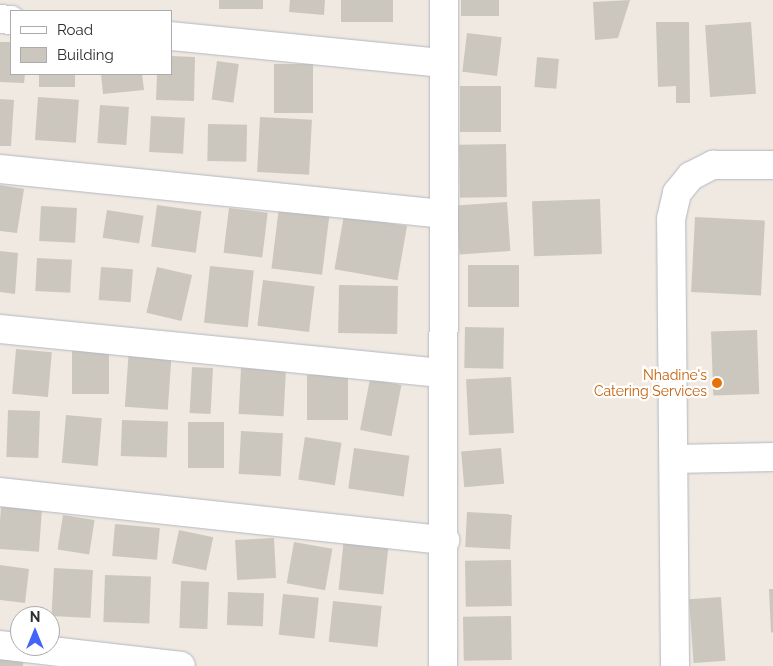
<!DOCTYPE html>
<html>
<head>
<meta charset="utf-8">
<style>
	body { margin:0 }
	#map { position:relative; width:773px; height:666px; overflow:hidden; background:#efe9e1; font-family:Raleway,sans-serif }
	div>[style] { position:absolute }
	.building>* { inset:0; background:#cbc7bf; transform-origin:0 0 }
	.roads { filter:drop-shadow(0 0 1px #b4b7c1) drop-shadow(0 0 1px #b4b7c1) }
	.street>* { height:28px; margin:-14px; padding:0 14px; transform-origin:14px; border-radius:14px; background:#fff }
	.dots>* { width:14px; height:14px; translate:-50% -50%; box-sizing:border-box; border:2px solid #fff; border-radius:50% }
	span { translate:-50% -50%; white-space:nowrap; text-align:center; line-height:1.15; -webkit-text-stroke:4.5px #fff; paint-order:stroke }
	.food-label { font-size:14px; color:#c56008 }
	.right { translate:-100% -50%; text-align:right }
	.legend { position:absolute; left:10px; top:10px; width:162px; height:65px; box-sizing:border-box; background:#fff; border:1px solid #ababab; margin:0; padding:6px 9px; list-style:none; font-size:15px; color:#2e2e2e }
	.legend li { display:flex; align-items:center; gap:10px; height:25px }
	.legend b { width:25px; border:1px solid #ababab }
	.north { position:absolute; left:10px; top:606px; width:50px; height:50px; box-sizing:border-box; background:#fff; border:1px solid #ababab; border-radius:50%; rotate:0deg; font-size:14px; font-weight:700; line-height:20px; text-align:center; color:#2e2e2e }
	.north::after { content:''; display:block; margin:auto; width:18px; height:22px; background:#4264fb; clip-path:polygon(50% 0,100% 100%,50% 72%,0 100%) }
</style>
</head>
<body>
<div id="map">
	<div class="building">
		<div style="left:219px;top:0;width:44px;height:9px"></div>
		<div style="clip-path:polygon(290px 0,325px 0,324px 15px,289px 12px)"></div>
		<div style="left:341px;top:0;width:52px;height:22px"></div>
		<div style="left:461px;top:0;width:38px;height:16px"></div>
		<div style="clip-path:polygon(630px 0,618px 38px,595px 40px,593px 2px)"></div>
		<div style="clip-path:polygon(656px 22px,689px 22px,690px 103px,676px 103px,676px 86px,658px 87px)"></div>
		<div style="left:751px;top:22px;width:72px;height:46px;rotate:86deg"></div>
		<div style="left:467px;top:33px;width:35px;height:39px;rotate:7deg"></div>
		<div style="clip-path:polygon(0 42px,11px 42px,11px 74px,25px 74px,24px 83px,0 82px)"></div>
		<div style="clip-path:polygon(171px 56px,195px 57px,194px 101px,156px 100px,157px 74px,171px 74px)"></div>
		<div style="left:537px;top:57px;width:22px;height:30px;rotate:5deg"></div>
		<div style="left:217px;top:61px;width:22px;height:39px;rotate:8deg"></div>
		<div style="left:274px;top:64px;width:39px;height:49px"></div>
		<div style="left:39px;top:74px;width:36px;height:13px"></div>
		<div style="clip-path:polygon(101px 74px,142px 74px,144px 90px,103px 94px)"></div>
		<div style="left:460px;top:86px;width:41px;height:46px"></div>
		<div style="left:38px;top:97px;width:41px;height:43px;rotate:4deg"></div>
		<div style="clip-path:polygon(0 99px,14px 100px,11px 146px,0 146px)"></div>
		<div style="left:100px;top:105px;width:29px;height:38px;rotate:4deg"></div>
		<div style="left:151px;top:116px;width:34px;height:36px;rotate:3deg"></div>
		<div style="left:260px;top:117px;width:52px;height:55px;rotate:3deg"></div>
		<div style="left:208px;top:124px;width:39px;height:37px;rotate:1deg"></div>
		<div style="left:506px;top:144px;width:53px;height:47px;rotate:89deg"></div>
		<div style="clip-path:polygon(0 185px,24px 189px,17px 233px,0 231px)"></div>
		<div style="left:600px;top:199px;width:55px;height:68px;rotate:88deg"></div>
		<div style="left:507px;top:202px;width:49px;height:51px;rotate:86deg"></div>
		<div style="left:157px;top:205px;width:45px;height:42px;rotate:8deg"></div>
		<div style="left:41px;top:206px;width:36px;height:35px;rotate:3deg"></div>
		<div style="left:279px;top:207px;width:51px;height:62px;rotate:7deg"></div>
		<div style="left:229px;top:208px;width:39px;height:45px;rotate:7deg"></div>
		<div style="left:107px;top:210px;width:37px;height:28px;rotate:9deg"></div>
		<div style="left:344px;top:215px;width:64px;height:55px;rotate:10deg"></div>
		<div style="left:695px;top:217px;width:70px;height:75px;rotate:3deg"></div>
		<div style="clip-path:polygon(0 251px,18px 253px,15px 294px,0 292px)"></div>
		<div style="left:37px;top:258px;width:35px;height:33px;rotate:3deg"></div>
		<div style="left:468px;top:265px;width:51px;height:42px"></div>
		<div style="left:210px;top:266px;width:44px;height:57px;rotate:6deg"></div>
		<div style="left:101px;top:267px;width:32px;height:33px;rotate:4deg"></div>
		<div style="left:157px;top:267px;width:36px;height:47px;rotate:13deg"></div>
		<div style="left:263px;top:280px;width:52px;height:46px;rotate:7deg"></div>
		<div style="left:339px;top:285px;width:59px;height:48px;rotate:1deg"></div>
		<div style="left:465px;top:327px;width:39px;height:41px;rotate:1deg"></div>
		<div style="left:757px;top:330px;width:64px;height:46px;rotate:88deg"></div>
		<div style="left:129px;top:348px;width:43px;height:59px;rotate:4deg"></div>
		<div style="left:16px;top:349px;width:36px;height:45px;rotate:5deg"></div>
		<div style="left:72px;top:351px;width:37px;height:43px"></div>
		<div style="left:192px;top:367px;width:21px;height:46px;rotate:3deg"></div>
		<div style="left:241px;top:368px;width:45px;height:46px;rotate:3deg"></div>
		<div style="left:348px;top:375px;width:45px;height:41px;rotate:90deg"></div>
		<div style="left:511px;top:377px;width:56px;height:45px;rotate:87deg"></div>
		<div style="left:370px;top:379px;width:32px;height:52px;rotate:11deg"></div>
		<div style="left:8px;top:410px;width:32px;height:47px;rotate:2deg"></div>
		<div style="left:66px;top:415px;width:36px;height:48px;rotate:5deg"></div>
		<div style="left:122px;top:420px;width:46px;height:36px;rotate:2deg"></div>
		<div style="left:188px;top:422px;width:36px;height:46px"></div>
		<div style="left:241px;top:431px;width:42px;height:43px;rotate:3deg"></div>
		<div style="left:305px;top:437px;width:37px;height:43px;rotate:9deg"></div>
		<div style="left:354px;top:448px;width:56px;height:41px;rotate:8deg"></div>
		<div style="left:501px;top:448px;width:36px;height:40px;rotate:85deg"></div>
		<div style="left:1px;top:507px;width:41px;height:42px;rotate:4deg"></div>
		<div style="left:467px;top:512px;width:45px;height:35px;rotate:3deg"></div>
		<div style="left:63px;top:515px;width:32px;height:35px;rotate:9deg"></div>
		<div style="left:115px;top:524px;width:45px;height:32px;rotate:5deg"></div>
		<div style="left:179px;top:530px;width:35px;height:34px;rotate:12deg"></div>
		<div style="left:274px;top:538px;width:40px;height:39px;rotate:87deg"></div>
		<div style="left:344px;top:538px;width:45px;height:52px;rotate:6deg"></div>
		<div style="left:294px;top:542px;width:39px;height:42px;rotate:10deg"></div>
		<div style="left:511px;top:560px;width:46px;height:46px;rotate:89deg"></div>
		<div style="clip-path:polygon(0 565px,29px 569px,25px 603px,0 600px)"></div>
		<div style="left:54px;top:568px;width:39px;height:48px;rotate:3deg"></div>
		<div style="left:105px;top:575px;width:46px;height:47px;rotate:2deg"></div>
		<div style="left:181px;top:581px;width:28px;height:47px;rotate:2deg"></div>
		<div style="clip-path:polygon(769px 589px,773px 589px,773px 632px,771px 633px)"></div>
		<div style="left:228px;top:592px;width:36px;height:33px;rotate:2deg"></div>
		<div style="left:283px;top:594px;width:36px;height:41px;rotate:6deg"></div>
		<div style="left:721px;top:597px;width:64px;height:32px;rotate:86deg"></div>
		<div style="left:333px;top:601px;width:49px;height:41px;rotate:6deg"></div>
		<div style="left:511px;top:616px;width:44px;height:48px;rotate:89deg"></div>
		<div style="clip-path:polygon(0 651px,24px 653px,23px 666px,0 666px)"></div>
	</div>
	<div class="roads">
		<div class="street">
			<div style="left:0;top:19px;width:11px;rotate:5deg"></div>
			<div style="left:171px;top:36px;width:272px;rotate:5.7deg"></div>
			<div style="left:0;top:169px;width:443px;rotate:5.8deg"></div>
			<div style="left:0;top:329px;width:444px;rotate:5.7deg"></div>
			<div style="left:674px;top:459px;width:99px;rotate:-1.2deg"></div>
			<div style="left:0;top:492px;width:448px;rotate:6.2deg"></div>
			<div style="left:0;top:645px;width:182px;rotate:6.6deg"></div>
			<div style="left:443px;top:666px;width:666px;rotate:-89.91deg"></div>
			<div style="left:675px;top:666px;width:447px;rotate:-90.5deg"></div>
			<div style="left:671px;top:219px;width:27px;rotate:-77deg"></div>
			<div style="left:677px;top:193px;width:22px;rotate:-51deg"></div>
			<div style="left:691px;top:176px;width:25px;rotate:-27deg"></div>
			<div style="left:713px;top:165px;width:60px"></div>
		</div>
	</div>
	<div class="dots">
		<div style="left:717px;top:383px;background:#e8710a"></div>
	</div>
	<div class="food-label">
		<span class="right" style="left:707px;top:383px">Nhadine's<br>Catering Services</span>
	</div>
	<ul class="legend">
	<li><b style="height:6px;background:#fff"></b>Road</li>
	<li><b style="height:14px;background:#cbc7bf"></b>Building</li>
	</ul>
	<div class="north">N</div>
</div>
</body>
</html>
